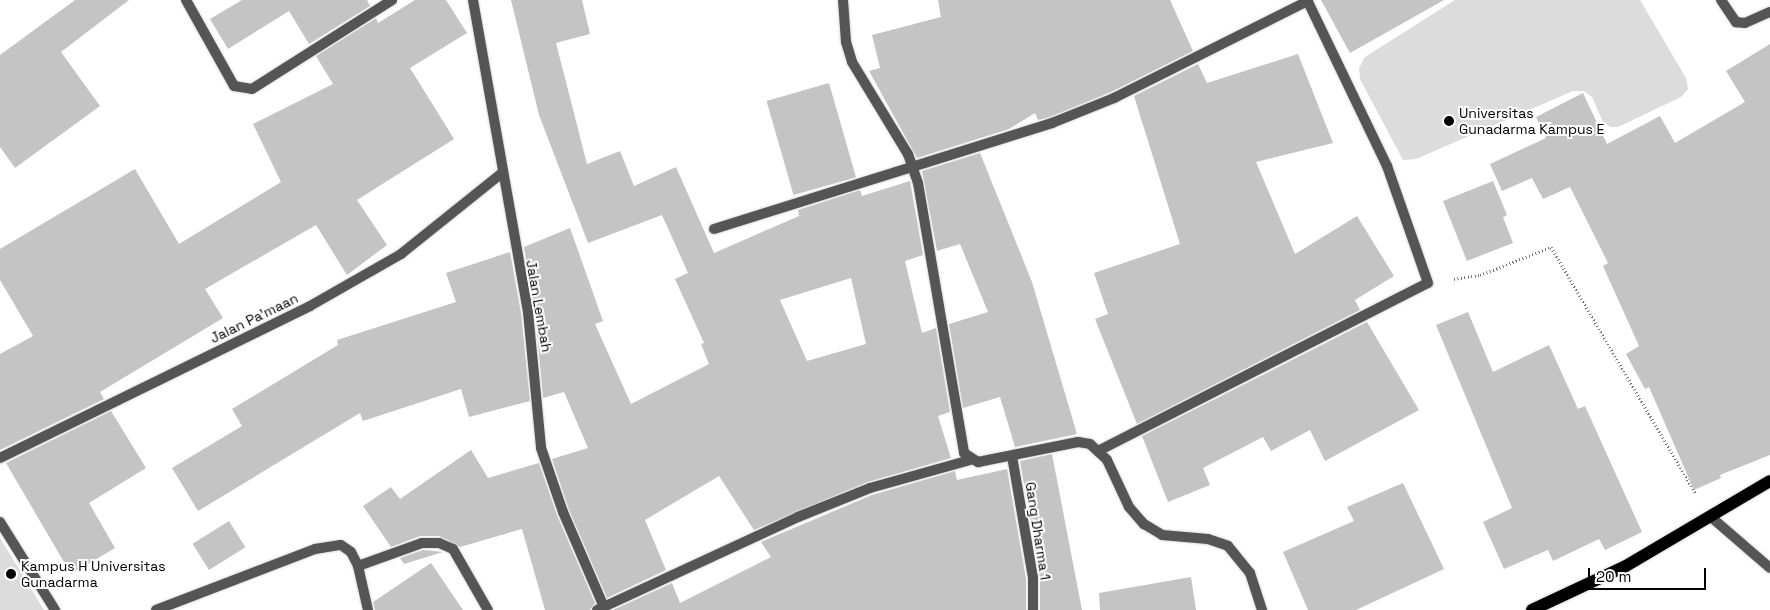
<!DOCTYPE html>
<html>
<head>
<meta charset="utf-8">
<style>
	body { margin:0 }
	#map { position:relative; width:1770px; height:610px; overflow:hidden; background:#fff; font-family:"Space Grotesk",sans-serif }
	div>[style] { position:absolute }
	.green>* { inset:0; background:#dcdcdc }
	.building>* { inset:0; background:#c4c4c4; transform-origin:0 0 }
	.path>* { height:3px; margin-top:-1.5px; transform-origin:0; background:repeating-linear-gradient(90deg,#777 0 1px,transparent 0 3.5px) }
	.roads { filter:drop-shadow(0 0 1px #dbdbdb) drop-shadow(0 0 1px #dbdbdb) }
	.lane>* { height:10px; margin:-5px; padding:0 5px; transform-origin:5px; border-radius:5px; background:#555 }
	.street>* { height:10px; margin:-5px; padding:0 5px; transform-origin:5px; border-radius:5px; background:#555 }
	.primary>* { height:12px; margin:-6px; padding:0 6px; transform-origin:6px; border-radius:6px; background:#000 }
	.dots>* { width:14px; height:14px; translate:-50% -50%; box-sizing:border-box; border:2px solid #fff; border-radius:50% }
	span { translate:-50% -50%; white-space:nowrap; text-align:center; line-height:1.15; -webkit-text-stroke:4px #fff; paint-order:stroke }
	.poi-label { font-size:14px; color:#000 }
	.left { translate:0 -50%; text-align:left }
	.street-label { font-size:14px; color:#000 }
	.scale { position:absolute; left:1588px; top:568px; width:118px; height:22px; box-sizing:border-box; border:2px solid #000; border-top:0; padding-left:6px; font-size:15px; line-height:18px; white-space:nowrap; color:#000; -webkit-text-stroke:4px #fff; paint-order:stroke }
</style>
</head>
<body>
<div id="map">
	<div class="green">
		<div style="clip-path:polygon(1455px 0,1640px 0,1686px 78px,1688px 89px,1681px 97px,1618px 127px,1611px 127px,1603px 122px,1592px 97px,1584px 91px,1573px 91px,1416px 159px,1403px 160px,1360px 79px,1359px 68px,1365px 57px)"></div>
		<div style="clip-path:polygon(0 538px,44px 610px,0 610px)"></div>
	</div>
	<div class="building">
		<div style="clip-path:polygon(75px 0,129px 0,61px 52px,100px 106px,15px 168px,0 147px,0 55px)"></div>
		<div style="clip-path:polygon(242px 0,367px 0,370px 6px,309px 44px,289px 11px,228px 49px,210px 19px)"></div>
		<div style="clip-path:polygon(415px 0,446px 0,467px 33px,410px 68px,454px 139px,357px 200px,387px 245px,347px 275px,316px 225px,205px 289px,223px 318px,100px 392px,104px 399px,0 450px,0 354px,33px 336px,0 280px,0 249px,135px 169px,179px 244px,281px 182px,253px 124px,333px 84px,316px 56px,376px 18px,378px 23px)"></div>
		<div style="clip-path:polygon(evenodd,511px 0,582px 0,590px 34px,556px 43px,587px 164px,620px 151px,634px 186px,676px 167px,714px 253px,799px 216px,798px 210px,860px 190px,862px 196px,910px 181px,923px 255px,905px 261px,922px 333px,936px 328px,950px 412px,938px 416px,951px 458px,868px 482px,754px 530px,719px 476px,645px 520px,666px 570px,607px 598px,569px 510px,552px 459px,588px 448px,564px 392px,543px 398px,535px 311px,524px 247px,570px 228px,603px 321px,595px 324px,631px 404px,709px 364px,701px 344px,704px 343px,675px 279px,688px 273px,662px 215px,588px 243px,539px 115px,511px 0,851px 278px,866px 344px,807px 361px,780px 300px,851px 278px)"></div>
		<div style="clip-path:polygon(938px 0,1170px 0,1193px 51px,1111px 92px,1050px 117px,1038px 120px,1035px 113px,1009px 129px,917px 158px,869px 71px,880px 68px,872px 35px,941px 17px)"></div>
		<div style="clip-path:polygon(1321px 0,1444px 0,1350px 53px)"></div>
		<div style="clip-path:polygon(1770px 44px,1770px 455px,1720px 475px,1721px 478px,1694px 490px,1649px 387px,1645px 389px,1626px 354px,1639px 346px,1603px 266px,1608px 263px,1570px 187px,1543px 199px,1532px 178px,1502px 191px,1490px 164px,1546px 138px,1536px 117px,1583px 93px,1607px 144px,1660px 116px,1675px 143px,1745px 102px,1726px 71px)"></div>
		<div style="clip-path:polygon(1298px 54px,1333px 143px,1256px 162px,1295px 254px,1357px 216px,1394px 276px,1355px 300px,1360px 310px,1137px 424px,1095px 319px,1108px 314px,1094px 273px,1180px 244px,1134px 96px,1198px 64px,1207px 83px)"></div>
		<div style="left:829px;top:83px;width:98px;height:65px;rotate:74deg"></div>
		<div style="clip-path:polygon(980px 153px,1032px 282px,1077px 434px,1015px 447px,1000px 397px,963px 408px,949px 324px,988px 312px,960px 244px,937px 251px,922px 171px)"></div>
		<div style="clip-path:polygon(1493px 181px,1507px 215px,1503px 217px,1513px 243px,1467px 261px,1443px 201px)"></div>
		<div style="clip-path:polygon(510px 252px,521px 313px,530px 401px,469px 417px,461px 389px,363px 421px,360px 413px,198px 511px,172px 468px,242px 426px,232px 409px,338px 345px,337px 340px,456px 302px,446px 273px)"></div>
		<div style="clip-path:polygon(1468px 312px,1493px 372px,1549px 345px,1578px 409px,1585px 406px,1642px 532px,1605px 550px,1599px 539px,1553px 561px,1548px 550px,1504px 569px,1483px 522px,1512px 508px,1436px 325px)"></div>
		<div style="clip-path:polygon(1367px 322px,1419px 410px,1325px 461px,1310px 430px,1271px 451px,1263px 437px,1203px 468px,1210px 485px,1168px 502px,1142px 436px)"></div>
		<div style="clip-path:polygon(111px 411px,146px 468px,89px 503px,115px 548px,71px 574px,6px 463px)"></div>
		<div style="clip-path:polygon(471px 450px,488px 478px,539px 463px,557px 515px,595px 603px,590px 610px,545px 610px,522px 529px,460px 547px,439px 536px,420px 536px,391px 547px,363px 506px,391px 487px,400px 499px)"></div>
		<div style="clip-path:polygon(1052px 454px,1082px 610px,1040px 610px,1040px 577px,1020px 461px)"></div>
		<div style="clip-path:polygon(1007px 469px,1026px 579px,1026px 610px,613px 610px,672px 583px,680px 603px,771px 557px,761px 542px,872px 495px,955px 471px,957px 480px)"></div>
		<div style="clip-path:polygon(1403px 483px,1444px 569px,1356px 610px,1308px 610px,1283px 552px,1354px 521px,1347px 507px)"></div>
		<div style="left:229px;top:521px;width:31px;height:43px;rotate:58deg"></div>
		<div style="clip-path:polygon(423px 550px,443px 552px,404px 564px,400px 558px)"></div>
		<div style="clip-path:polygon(431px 563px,463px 610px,375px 610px,373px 602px)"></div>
		<div style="clip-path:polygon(1191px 577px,1196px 610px,1100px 610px,1099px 593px)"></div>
	</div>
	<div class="path">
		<div style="left:1454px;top:279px;width:26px;rotate:-9deg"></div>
		<div style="left:1480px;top:275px;width:76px;rotate:-21.5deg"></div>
		<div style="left:1551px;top:247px;width:286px;rotate:59.6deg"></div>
	</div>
	<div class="roads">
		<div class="lane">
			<div style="left:1721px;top:0;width:27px;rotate:56deg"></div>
			<div style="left:1736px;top:22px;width:9px;rotate:6deg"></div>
			<div style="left:1745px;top:23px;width:27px;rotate:-24deg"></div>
		</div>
		<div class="street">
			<div style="left:186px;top:0;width:98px;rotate:60.8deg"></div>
			<div style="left:234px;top:86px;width:18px;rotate:9deg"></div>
			<div style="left:252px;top:89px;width:166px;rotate:-32.4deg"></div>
			<div style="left:473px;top:0;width:317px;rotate:80deg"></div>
			<div style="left:528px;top:312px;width:137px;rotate:84.5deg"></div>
			<div style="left:541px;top:448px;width:68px;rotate:71deg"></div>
			<div style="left:563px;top:512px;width:103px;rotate:66.7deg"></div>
			<div style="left:843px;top:0;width:42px;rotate:85.9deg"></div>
			<div style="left:846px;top:42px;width:21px;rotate:73deg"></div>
			<div style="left:852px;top:62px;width:108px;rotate:58.7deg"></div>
			<div style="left:908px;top:154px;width:31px;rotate:71deg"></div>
			<div style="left:918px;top:183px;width:274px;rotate:80.3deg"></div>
			<div style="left:964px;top:453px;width:17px;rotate:33deg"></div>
			<div style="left:978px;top:462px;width:102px;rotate:-11.3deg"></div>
			<div style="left:1078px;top:442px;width:12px;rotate:9deg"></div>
			<div style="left:1090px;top:444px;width:23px;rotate:43deg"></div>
			<div style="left:1107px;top:460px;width:52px;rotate:64.9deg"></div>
			<div style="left:1129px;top:507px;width:23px;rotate:49deg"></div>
			<div style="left:1144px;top:524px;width:21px;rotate:31deg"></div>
			<div style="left:1162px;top:535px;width:46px;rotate:5deg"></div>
			<div style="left:1208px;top:539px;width:21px;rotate:19deg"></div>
			<div style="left:1228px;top:546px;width:35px;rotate:51deg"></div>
			<div style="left:1250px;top:573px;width:39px;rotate:72deg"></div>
			<div style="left:714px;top:229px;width:354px;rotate:-17.4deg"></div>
			<div style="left:1052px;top:123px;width:67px;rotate:-22deg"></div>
			<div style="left:1114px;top:98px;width:217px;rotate:-26.6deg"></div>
			<div style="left:1098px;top:451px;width:370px;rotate:-27deg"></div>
			<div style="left:1428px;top:283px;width:124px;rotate:-109.3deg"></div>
			<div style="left:1387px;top:166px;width:184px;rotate:-115.7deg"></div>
			<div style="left:1012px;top:456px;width:124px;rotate:80.2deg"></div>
			<div style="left:1033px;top:578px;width:32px;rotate:90deg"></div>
			<div style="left:0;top:458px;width:345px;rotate:-26.1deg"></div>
			<div style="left:310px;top:306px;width:105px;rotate:-29.7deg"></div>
			<div style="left:401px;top:254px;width:129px;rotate:-38.7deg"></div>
			<div style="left:1711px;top:517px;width:78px;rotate:40.8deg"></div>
			<div style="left:0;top:522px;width:104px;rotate:58deg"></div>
			<div style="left:358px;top:566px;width:68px;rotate:-19.8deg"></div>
			<div style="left:422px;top:543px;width:17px"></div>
			<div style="left:439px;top:543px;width:15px;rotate:23deg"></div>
			<div style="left:453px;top:549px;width:70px;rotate:60.2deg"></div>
			<div style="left:156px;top:610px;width:170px;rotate:-21deg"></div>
			<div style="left:315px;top:549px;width:26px;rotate:-9deg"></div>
			<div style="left:341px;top:545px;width:12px;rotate:35deg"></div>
			<div style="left:351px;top:552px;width:16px;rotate:63deg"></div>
			<div style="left:358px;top:566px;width:45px;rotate:77.2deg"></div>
			<div style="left:597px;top:610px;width:221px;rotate:-24.8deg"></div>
			<div style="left:798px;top:517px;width:78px;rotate:-21.9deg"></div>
			<div style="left:870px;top:488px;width:104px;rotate:-15.6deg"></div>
		</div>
		<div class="primary">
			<div style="left:1532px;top:610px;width:102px;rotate:-25.1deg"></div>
			<div style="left:1624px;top:567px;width:169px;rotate:-30.5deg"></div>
		</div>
	</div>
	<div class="dots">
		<div style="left:1449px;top:121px;background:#000"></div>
		<div style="left:11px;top:574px;background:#000"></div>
	</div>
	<div class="poi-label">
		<span class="left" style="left:1459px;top:121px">Universitas<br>Gunadarma Kampus E</span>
		<span class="left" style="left:21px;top:574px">Kampus H Universitas<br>Gunadarma</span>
	</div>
	<div class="street-label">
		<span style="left:539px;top:306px;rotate:80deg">Jalan Lembah</span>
		<span style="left:254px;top:318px;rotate:-26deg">Jalan Pa'maan</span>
		<span style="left:1038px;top:531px;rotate:81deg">Gang Dharma 1</span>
	</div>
	<div class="scale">20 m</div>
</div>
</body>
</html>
